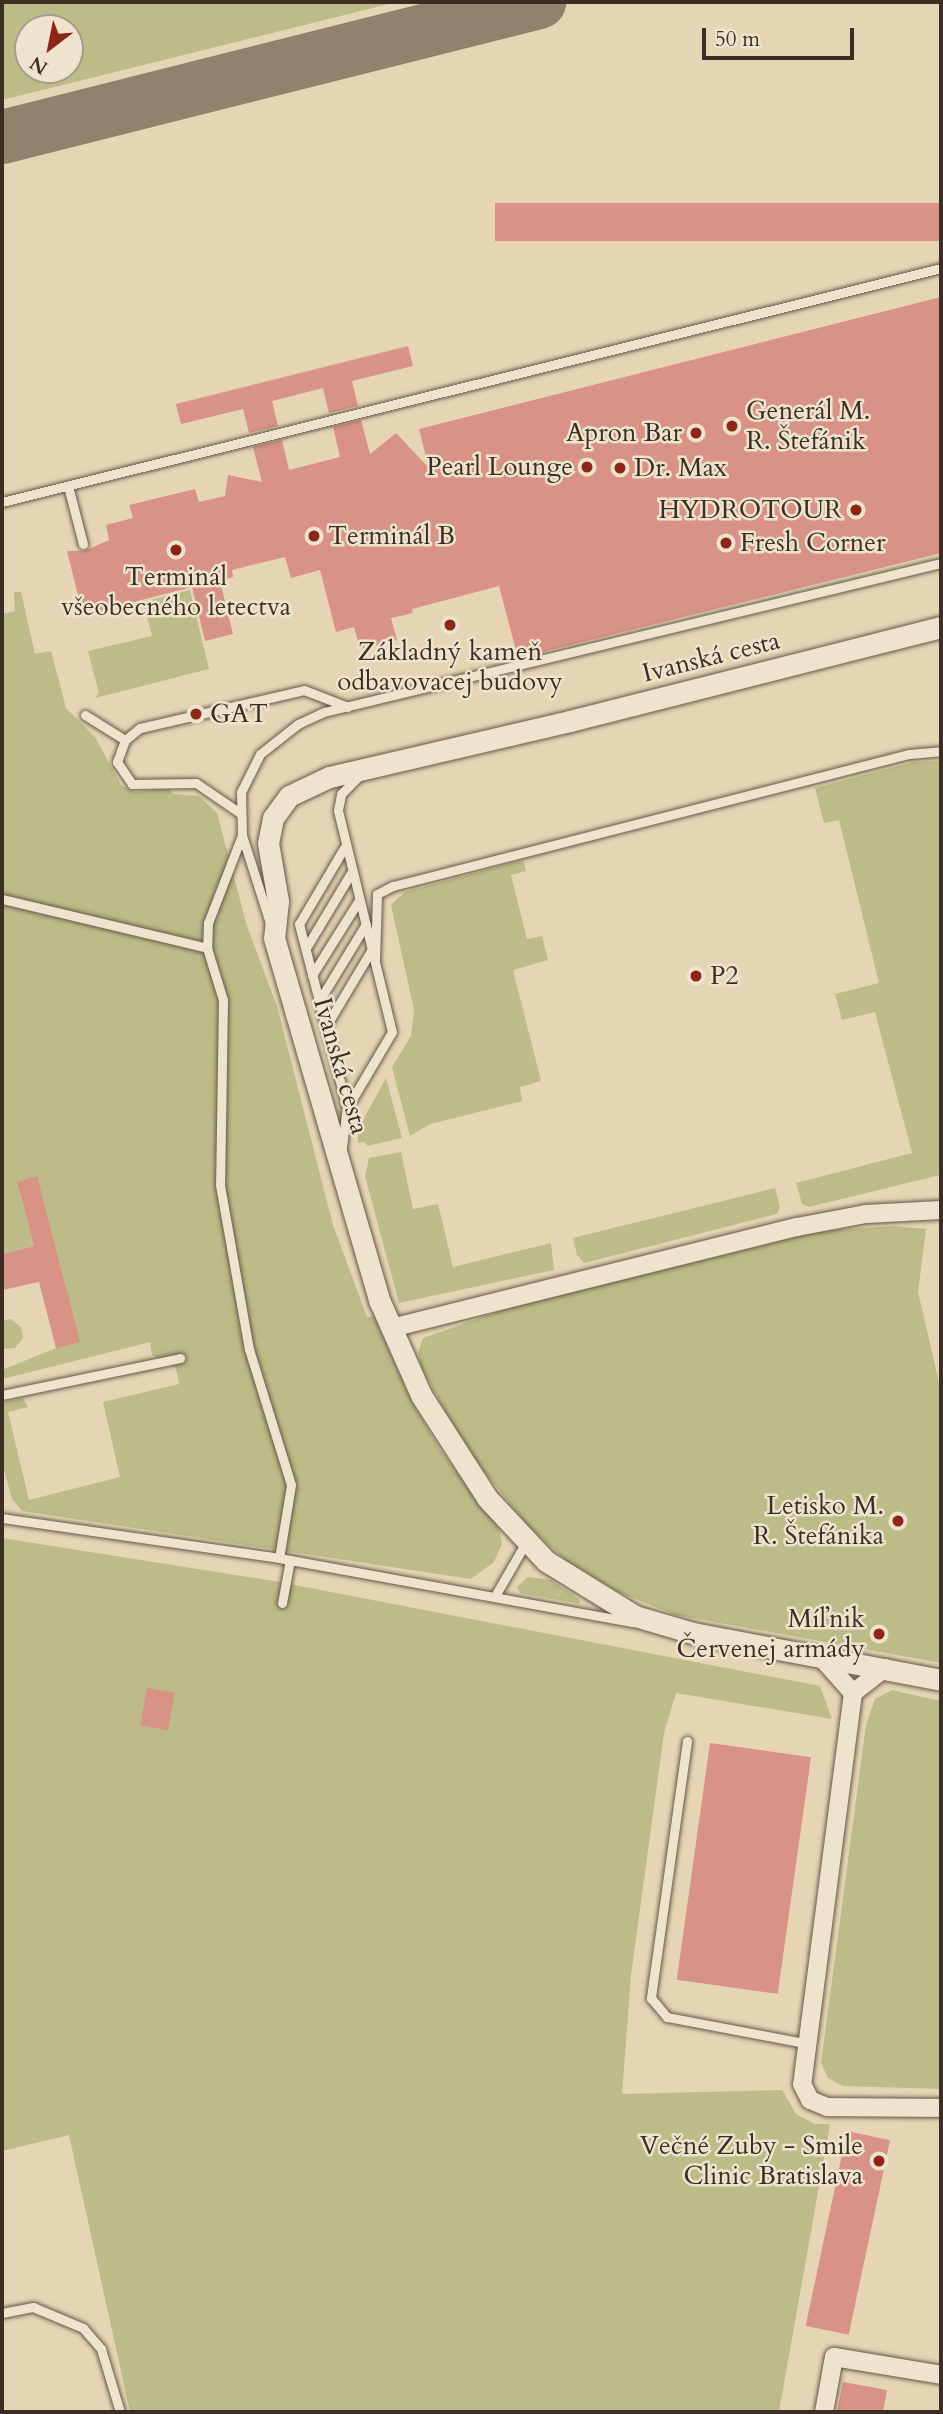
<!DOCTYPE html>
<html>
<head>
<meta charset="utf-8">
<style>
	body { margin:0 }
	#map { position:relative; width:943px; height:2414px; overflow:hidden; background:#e5d5b4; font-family:Cardo,serif }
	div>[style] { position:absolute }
	.green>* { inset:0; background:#bdbb87 }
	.taxiway>* { height:54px; margin:-27px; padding:0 27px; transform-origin:27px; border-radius:27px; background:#90826c }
	.building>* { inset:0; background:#d89286; transform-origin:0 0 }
	.roads { filter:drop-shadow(0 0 2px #665848) drop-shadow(0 0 2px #665848) }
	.service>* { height:9px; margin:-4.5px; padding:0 4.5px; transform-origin:4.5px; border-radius:4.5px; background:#eee4ce }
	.minor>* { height:18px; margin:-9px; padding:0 9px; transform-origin:9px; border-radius:9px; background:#eee4ce }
	.tertiary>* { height:21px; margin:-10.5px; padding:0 10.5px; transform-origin:10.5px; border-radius:10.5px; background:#eee4ce }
	.dots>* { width:19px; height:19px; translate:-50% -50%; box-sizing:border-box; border:4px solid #eee4ce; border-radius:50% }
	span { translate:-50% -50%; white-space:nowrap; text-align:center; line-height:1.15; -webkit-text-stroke:5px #eee4ce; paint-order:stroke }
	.poi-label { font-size:26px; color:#3c2e24 }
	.left { translate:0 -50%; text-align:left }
	.right { translate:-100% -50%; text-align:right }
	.street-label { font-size:26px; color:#3c2e24 }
	.frame { position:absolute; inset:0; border:4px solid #3c2e24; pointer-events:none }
	.north { position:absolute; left:14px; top:14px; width:70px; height:70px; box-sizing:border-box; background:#eee4ce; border:2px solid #a79b8a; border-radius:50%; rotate:212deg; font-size:19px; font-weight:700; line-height:28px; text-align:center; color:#3c2e24 }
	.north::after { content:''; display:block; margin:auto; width:24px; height:32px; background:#8f2418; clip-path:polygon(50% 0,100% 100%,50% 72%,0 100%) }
	.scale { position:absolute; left:702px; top:28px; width:152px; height:32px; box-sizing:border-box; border:4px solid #3c2e24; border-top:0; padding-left:9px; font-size:21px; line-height:24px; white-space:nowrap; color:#3c2e24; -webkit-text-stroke:5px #eee4ce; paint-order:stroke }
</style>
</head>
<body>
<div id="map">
	<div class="green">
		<div style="clip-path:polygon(evenodd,2px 2px,397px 2px,2px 100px,2px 2px,28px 28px,70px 28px,70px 70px,28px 70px,28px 28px)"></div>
		<div style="clip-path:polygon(190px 590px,209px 669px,95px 698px,99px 693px,88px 651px,152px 636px,143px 602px)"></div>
		<div style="clip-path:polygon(14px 592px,21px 592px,35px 654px,51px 651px,66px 708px,95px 737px,121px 785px,135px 792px,170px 789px,173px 794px,199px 796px,217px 813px,247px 926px,277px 1006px,333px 1225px,367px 1317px,374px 1316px,414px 1406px,441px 1451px,499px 1528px,502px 1544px,494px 1562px,471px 1579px,22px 1511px,12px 1499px,2px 1463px,2px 1403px,23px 1398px,28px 1407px,8px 1412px,29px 1500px,120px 1477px,103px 1402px,179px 1384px,176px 1368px,152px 1355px,150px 1342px,2px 1379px,2px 1370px,56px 1348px,37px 1177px,17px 1182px,34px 1246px,2px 1254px,2px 614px,15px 611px)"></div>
		<div style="clip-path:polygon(941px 761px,940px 1175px,809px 1207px,802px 1204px,796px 1183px,912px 1153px,875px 1012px,842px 1020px,835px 994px,879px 983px,839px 820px,824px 823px,815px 788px,914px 762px)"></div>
		<div style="clip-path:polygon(523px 860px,526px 871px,511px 875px,527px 939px,542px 936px,548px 960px,513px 970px,541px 1081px,520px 1087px,522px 1101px,430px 1124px,410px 1136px,392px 1067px,411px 1036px,414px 1010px,391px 905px,405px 892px)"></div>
		<div style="clip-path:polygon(386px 1078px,402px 1138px,367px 1146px,365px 1142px,358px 1143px,358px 1129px)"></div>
		<div style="clip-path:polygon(401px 1152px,413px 1209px,438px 1204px,453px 1267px,551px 1243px,554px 1270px,399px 1303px,365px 1176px,369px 1158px)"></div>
		<div style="clip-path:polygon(775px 1188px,780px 1207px,777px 1214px,584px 1263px,577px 1255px,573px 1238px)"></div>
		<div style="clip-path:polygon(893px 1226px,926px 1229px,918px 1292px,941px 1391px,941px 1663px,676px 1615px,618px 1592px,567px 1561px,529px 1527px,470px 1454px,422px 1369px,418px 1352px,423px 1338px,509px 1308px,816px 1231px)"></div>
		<div style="clip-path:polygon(11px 1319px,21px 1327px,23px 1338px,15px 1348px,3px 1349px,2px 1321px)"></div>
		<div style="clip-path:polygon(2px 1538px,274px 1581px,820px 1686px,832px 1719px,676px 1693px,664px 1733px,631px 1975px,622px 2094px,782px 2090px,796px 2114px,815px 2124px,830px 2124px,779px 2412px,130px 2412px,69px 2135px,2px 2151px)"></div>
		<div style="clip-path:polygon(528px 1577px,551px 1580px,579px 1599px,580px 1604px,520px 1593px,517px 1587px)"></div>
		<div style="clip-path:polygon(892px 1690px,941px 1701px,941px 2089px,843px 2086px,828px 2078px,821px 2063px,866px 1725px,875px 1699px)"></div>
	</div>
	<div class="taxiway">
		<div style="left:2px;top:137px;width:554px;rotate:-14.11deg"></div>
	</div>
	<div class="building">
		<div style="left:941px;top:203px;width:38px;height:446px;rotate:90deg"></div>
		<div style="clip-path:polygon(941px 297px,941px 553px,518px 658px,499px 586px,412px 609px,413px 613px,391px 618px,397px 640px,360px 649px,354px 627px,336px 632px,320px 570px,291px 578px,285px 557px,232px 570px,233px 577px,220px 581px,233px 634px,205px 641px,192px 587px,83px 615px,67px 551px,84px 551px,109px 540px,106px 525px,133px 518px,129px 505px,195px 489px,199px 502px,225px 496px,228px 475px,262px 482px,253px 447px,282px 440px,289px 470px,340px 457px,333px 427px,361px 420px,370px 454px,396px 433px,429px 468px,419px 429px)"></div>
		<div style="clip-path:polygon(408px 346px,413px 366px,352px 381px,358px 406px,329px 413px,323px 388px,272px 401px,278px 426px,249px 433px,243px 409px,181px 424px,176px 404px)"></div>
		<div style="clip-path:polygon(37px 1176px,80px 1342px,56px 1348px,39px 1282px,2px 1290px,2px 1254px,34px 1246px,17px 1182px)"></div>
		<div style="left:147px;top:1688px;width:28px;height:38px;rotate:10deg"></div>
		<div style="left:710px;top:1743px;width:102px;height:239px;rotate:8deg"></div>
		<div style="left:847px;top:2131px;width:44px;height:199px;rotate:12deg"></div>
		<div style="clip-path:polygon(843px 2382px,887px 2390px,883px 2412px,837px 2412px)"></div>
	</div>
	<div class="roads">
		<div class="service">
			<div style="left:68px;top:486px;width:60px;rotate:75.5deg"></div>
			<div style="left:2px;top:502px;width:968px;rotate:-13.99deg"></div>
			<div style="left:85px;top:715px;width:47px;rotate:32deg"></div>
			<div style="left:240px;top:813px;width:53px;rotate:-145.7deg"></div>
			<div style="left:196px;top:783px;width:64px;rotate:179.1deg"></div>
			<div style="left:132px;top:784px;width:27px;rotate:-124deg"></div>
			<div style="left:117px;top:762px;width:23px;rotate:-70deg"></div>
			<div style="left:125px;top:740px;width:19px;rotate:-39deg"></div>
			<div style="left:140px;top:728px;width:168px;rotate:-13deg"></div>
			<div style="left:304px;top:690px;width:47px;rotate:21.1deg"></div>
			<div style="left:242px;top:835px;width:94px;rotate:111.1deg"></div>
			<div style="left:208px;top:923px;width:25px;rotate:92deg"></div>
			<div style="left:207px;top:948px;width:54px;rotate:72.9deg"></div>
			<div style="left:223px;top:1000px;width:185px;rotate:90.9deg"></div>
			<div style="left:220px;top:1185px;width:167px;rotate:80deg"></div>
			<div style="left:249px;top:1349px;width:142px;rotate:72.8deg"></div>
			<div style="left:291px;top:1485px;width:74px;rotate:99.3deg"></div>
			<div style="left:344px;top:848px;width:88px;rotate:120.6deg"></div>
			<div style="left:299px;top:924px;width:190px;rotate:75.4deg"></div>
			<div style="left:2px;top:899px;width:211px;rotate:13.4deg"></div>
			<div style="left:270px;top:923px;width:92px;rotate:-107.7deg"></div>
			<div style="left:242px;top:835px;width:43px;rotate:-91.3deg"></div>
			<div style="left:241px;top:792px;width:42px;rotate:-63.4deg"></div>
			<div style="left:260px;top:754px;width:48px;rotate:-38.3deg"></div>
			<div style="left:298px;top:724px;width:29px;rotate:-25deg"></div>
			<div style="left:324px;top:712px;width:635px;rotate:-13.58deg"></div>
			<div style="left:306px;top:948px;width:87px;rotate:-59deg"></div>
			<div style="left:375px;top:959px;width:65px;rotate:-88.2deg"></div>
			<div style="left:377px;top:894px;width:18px;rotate:-27deg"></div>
			<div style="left:393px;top:886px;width:533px;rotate:-14.35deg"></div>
			<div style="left:909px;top:754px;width:32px;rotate:-5deg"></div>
			<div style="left:312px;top:975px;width:89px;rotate:-57.9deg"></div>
			<div style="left:319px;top:1001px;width:90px;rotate:-58.6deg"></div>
			<div style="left:326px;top:1026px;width:90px;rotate:-59.1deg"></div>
			<div style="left:342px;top:1147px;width:39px;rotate:-83deg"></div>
			<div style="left:347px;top:1108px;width:88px;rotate:-59.4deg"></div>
			<div style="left:392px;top:1032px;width:228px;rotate:-103.7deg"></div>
			<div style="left:338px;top:810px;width:16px;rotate:-79deg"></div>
			<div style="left:341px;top:794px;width:27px;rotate:-45deg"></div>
			<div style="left:2px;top:1395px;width:182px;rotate:-11.7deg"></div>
			<div style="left:2px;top:1518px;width:280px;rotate:8.2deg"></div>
			<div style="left:279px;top:1558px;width:359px;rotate:10.3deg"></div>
			<div style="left:495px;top:1596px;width:62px;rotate:-60.1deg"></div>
			<div style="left:282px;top:1603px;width:44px;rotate:-79.5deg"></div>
			<div style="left:687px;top:1741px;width:260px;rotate:98deg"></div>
			<div style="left:651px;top:1998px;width:25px;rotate:50deg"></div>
			<div style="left:667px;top:2017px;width:140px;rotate:10.7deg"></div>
			<div style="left:2px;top:2313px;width:32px;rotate:-11deg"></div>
			<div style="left:33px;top:2307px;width:54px;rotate:22.8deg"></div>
			<div style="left:83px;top:2328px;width:28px;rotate:49deg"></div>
			<div style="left:101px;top:2349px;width:66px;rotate:73.2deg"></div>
		</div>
		<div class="minor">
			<div style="left:391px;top:1328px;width:418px;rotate:-14deg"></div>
			<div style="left:797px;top:1227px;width:70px;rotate:-10.7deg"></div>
			<div style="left:866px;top:1214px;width:75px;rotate:-3.1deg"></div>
			<div style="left:820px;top:1656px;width:50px;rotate:48.3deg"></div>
			<div style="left:885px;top:1668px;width:41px;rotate:142deg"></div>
			<div style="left:853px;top:1693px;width:394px;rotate:97.4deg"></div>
			<div style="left:802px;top:2084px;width:18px;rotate:63deg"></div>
			<div style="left:810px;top:2100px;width:18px;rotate:22deg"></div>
			<div style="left:827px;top:2107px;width:114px;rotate:0.5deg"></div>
			<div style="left:824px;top:2412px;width:56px;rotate:-79.7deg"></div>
			<div style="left:834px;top:2357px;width:109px;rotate:9.5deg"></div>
		</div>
		<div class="tertiary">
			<div style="left:941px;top:627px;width:383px;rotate:165.8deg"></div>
			<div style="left:570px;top:721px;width:247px;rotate:166.9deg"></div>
			<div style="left:329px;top:777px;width:44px;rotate:154.6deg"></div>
			<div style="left:289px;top:796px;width:27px;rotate:126deg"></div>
			<div style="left:273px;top:818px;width:25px;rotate:101deg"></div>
			<div style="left:268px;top:843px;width:59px;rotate:80.2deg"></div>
			<div style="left:278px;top:901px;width:37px;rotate:96deg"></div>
			<div style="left:274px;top:938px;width:379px;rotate:73.8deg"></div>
			<div style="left:380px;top:1302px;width:102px;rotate:66.2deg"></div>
			<div style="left:421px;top:1395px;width:122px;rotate:57.3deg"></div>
			<div style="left:487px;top:1498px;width:86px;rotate:46.9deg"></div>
			<div style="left:546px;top:1561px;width:105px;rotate:31.7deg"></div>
			<div style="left:635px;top:1616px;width:60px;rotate:16.3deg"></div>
			<div style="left:693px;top:1633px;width:252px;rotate:10.7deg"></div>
		</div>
	</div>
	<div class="dots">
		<div style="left:732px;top:426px;background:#8f2418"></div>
		<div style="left:696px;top:433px;background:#8f2418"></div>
		<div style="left:587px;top:467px;background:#8f2418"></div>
		<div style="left:620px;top:468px;background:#8f2418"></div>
		<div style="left:856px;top:510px;background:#8f2418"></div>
		<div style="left:314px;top:536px;background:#8f2418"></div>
		<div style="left:726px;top:543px;background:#8f2418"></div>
		<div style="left:176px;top:550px;background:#8f2418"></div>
		<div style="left:450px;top:625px;background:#8f2418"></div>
		<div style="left:196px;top:714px;background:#8f2418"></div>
		<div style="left:696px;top:976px;background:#8f2418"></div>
		<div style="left:898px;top:1521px;background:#8f2418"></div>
		<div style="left:879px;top:1634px;background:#8f2418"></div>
		<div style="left:879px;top:2161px;background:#8f2418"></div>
	</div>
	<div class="poi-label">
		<span class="left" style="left:746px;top:426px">Generál M.<br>R. Štefánik</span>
		<span class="right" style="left:682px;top:433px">Apron Bar</span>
		<span class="right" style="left:573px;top:467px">Pearl Lounge</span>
		<span class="left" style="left:634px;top:468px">Dr. Max</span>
		<span class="right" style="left:842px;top:510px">HYDROTOUR</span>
		<span class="left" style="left:328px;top:536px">Terminál B</span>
		<span class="left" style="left:740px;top:543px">Fresh Corner</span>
		<span style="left:176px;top:592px">Terminál<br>všeobecného letectva</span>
		<span style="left:450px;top:667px">Základný kameň<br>odbavovacej budovy</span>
		<span class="left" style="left:210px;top:714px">GAT</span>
		<span class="left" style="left:710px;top:976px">P2</span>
		<span class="right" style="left:884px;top:1521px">Letisko M.<br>R. Štefánika</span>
		<span class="right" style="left:865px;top:1634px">Míľnik<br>Červenej armády</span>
		<span class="right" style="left:863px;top:2161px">Večné Zuby - Smile<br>Clinic Bratislava</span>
	</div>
	<div class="street-label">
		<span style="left:711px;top:657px;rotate:-14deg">Ivanská cesta</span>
		<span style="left:341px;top:1066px;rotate:74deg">Ivanská cesta</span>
	</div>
	<div class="frame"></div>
	<div class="north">N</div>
	<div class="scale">50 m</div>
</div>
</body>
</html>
